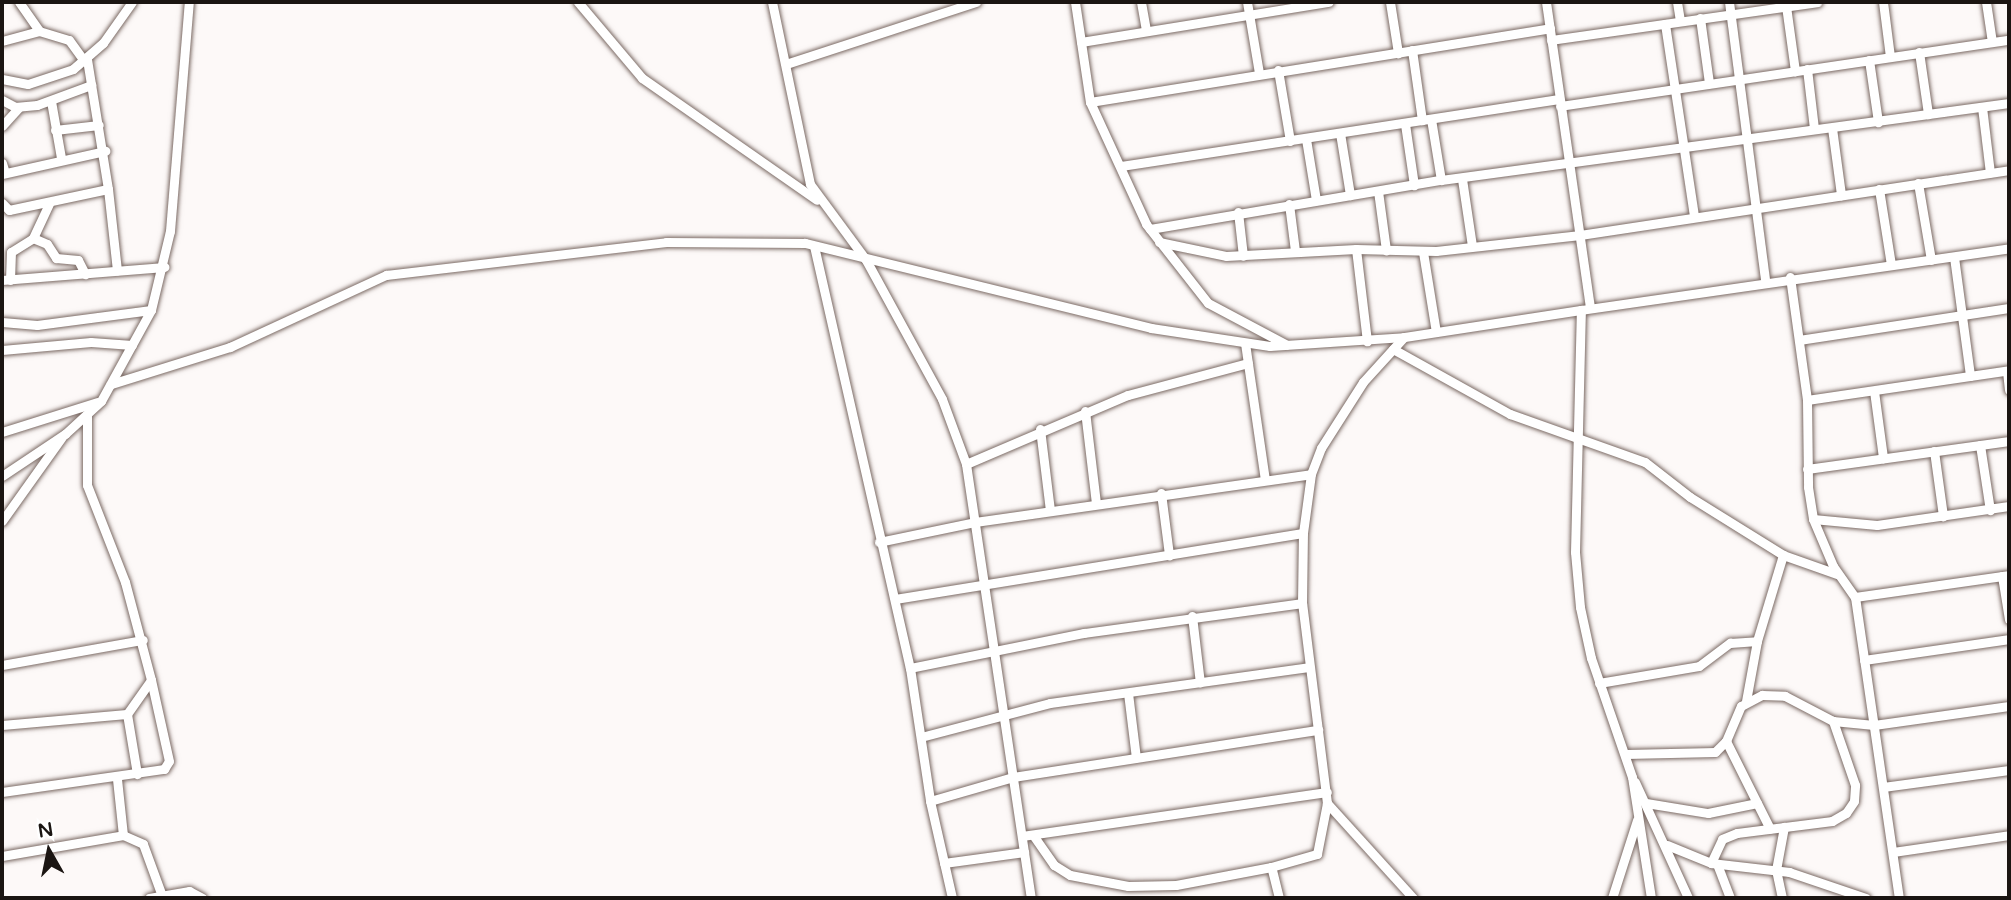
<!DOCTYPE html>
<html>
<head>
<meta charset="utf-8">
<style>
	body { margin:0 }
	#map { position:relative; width:2011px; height:900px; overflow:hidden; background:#fdf9f8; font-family:"Varela Round",sans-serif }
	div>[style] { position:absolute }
	.roads { filter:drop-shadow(0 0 2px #7b6a64) drop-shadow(0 0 2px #7b6a64) }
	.minor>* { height:9px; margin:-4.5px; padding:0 4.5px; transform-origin:4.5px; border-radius:4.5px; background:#fff }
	span { translate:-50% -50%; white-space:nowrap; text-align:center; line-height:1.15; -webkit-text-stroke:5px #fff; paint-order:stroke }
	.frame { position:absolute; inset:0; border:4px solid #1b1512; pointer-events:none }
	.north { position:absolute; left:14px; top:816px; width:70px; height:70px; -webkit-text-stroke:5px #fff; paint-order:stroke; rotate:351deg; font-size:19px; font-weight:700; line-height:28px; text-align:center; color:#1b1512 }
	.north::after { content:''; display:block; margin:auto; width:24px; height:32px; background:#1b1512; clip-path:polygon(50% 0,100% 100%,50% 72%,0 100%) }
</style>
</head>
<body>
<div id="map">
	<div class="roads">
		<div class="minor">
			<div style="left:19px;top:2px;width:35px;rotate:55deg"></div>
			<div style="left:39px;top:31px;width:31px;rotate:17deg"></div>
			<div style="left:69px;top:40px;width:26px;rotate:54deg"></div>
			<div style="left:578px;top:2px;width:99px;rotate:49.9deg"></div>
			<div style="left:642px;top:78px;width:213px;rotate:34.9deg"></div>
			<div style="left:772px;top:2px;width:186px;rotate:78.2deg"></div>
			<div style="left:810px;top:184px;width:94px;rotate:53.6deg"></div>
			<div style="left:866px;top:260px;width:158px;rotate:61.3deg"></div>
			<div style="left:942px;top:399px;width:69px;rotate:69.7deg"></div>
			<div style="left:966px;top:464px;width:439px;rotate:81.5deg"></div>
			<div style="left:1075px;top:2px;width:101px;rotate:81.5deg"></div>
			<div style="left:1090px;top:102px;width:134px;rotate:65.3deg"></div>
			<div style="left:1146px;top:224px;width:100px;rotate:51.9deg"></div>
			<div style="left:1208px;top:303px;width:89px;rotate:28deg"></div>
			<div style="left:1141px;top:2px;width:29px;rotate:80deg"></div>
			<div style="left:1247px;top:2px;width:72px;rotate:80.4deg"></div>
			<div style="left:1390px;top:2px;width:52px;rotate:81.1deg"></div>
			<div style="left:1546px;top:2px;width:309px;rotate:81.8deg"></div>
			<div style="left:1677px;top:2px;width:19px;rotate:81deg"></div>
			<div style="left:1729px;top:2px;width:281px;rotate:82.6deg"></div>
			<div style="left:1883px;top:2px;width:55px;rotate:82.7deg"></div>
			<div style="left:1986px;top:2px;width:40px;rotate:81.5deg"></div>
			<div style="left:1786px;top:6px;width:66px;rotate:82.1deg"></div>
			<div style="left:1700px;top:18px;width:66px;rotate:82.1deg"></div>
			<div style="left:1665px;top:24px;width:194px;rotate:81.4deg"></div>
			<div style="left:1551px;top:40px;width:269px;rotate:-8.1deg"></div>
			<div style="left:2px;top:41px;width:38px;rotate:-15deg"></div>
			<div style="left:1081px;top:42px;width:251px;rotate:-9.2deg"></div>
			<div style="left:1412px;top:50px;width:71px;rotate:81.9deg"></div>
			<div style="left:1919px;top:52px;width:63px;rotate:81.7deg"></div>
			<div style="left:1869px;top:60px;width:63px;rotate:81.7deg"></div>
			<div style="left:786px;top:64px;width:200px;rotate:-18.1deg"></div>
			<div style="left:1807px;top:69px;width:60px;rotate:83.3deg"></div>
			<div style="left:1278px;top:70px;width:72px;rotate:80.4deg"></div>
			<div style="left:2px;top:79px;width:26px;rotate:11deg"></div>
			<div style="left:28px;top:84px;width:47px;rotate:-18.4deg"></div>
			<div style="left:73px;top:69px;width:40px;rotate:-41deg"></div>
			<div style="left:103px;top:43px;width:50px;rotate:-54.7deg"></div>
			<div style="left:2px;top:100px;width:15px;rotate:28deg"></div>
			<div style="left:15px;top:107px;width:22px;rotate:-5deg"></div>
			<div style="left:37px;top:105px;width:58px;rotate:-20.3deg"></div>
			<div style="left:51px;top:101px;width:58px;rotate:80deg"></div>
			<div style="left:1090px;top:102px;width:466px;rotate:-9.1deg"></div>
			<div style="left:1560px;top:106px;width:454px;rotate:-8.4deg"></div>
			<div style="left:1982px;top:107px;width:66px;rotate:83.1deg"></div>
			<div style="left:1431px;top:119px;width:62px;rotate:80.7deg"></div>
			<div style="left:1405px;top:124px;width:62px;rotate:81.6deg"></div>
			<div style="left:2px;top:126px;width:25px;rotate:-48deg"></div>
			<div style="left:1832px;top:128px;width:68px;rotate:82.3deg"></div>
			<div style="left:55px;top:130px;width:44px;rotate:-6.5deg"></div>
			<div style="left:1340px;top:133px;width:63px;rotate:80.8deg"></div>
			<div style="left:1306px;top:139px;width:62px;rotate:80.7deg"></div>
			<div style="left:2px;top:163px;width:10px;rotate:73deg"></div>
			<div style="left:1121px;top:166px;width:443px;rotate:-8.7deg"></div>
			<div style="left:2px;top:174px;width:106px;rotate:-12.6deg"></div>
			<div style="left:1462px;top:179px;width:68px;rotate:81.5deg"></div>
			<div style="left:1918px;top:183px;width:78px;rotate:80.4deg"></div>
			<div style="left:108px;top:189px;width:82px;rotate:83.7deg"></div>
			<div style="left:1879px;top:189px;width:77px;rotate:81deg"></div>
			<div style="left:1378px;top:191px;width:60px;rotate:82.3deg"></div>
			<div style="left:2px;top:203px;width:10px;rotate:45deg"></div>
			<div style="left:9px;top:210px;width:101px;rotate:-12deg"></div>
			<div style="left:108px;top:189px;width:132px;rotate:-99.2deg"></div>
			<div style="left:1289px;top:204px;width:47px;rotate:82.7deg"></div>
			<div style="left:1238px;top:212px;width:44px;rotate:83.5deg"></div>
			<div style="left:1150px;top:229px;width:295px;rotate:-9.6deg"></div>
			<div style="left:1441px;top:180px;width:573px;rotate:-7.72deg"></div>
			<div style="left:33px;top:238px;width:15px;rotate:23deg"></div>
			<div style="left:47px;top:244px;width:17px;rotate:57deg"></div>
			<div style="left:56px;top:258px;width:22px;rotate:5deg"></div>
			<div style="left:78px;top:260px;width:16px;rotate:63deg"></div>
			<div style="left:1159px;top:242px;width:68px;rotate:11.8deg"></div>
			<div style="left:1226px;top:256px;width:130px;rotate:-3.1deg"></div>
			<div style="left:1356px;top:249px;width:80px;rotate:1.4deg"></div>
			<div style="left:1436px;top:251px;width:145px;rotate:-6.3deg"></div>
			<div style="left:1580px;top:235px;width:434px;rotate:-8.6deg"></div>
			<div style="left:814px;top:246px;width:433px;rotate:77.2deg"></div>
			<div style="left:910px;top:668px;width:134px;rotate:81.4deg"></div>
			<div style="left:930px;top:801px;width:99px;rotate:77.2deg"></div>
			<div style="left:1356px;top:249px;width:93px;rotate:83.2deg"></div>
			<div style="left:1423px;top:252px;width:81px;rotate:80.8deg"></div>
			<div style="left:1954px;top:257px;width:120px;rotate:82.3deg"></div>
			<div style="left:1790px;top:277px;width:124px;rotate:82.1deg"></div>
			<div style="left:1807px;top:400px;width:87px;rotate:89.3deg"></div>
			<div style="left:1808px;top:487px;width:32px;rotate:81deg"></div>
			<div style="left:1813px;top:519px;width:51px;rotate:66.9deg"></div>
			<div style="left:1833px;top:566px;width:38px;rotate:55deg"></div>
			<div style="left:1855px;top:597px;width:304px;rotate:81.7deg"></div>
			<div style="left:2px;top:280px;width:163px;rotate:-4.6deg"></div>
			<div style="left:10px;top:280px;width:28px;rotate:-88deg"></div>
			<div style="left:11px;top:252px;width:26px;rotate:-32deg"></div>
			<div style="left:33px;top:238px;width:38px;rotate:-65deg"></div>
			<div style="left:2px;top:322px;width:35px;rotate:5deg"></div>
			<div style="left:37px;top:325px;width:115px;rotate:-7.5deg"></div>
			<div style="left:1799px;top:340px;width:212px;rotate:-8.7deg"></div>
			<div style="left:1245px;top:343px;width:138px;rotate:81.7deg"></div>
			<div style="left:1393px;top:349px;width:134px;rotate:29.1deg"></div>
			<div style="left:1510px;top:414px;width:143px;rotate:19.6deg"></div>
			<div style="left:1645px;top:462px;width:57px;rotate:37.9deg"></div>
			<div style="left:1690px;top:497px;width:110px;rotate:31.9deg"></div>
			<div style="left:1783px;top:555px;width:57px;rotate:19.4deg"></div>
			<div style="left:2px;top:350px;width:89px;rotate:-5.1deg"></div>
			<div style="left:91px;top:342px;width:41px;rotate:4.2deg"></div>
			<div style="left:2007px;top:371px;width:19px;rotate:84deg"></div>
			<div style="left:111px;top:384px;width:125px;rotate:-17.3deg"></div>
			<div style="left:230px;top:347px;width:172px;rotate:-24.8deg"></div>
			<div style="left:386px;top:275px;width:282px;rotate:-6.7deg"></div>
			<div style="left:666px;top:242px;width:139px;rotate:0.4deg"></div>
			<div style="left:805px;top:243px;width:356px;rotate:13.8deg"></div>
			<div style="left:1151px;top:328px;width:120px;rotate:8.6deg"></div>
			<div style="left:1270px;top:346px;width:134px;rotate:-3.8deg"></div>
			<div style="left:1874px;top:391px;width:68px;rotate:82.3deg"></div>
			<div style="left:1807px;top:400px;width:204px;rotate:-8.4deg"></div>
			<div style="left:1085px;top:411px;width:93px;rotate:83.2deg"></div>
			<div style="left:87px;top:415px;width:70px;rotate:90deg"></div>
			<div style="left:87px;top:485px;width:104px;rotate:68.6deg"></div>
			<div style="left:125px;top:582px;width:101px;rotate:75.1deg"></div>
			<div style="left:151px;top:680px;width:42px;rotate:125.2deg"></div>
			<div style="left:127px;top:714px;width:61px;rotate:80.5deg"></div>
			<div style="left:1040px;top:429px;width:82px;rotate:83deg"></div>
			<div style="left:2px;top:432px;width:100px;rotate:-17.5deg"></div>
			<div style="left:1980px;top:445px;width:66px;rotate:81.3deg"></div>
			<div style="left:1934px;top:451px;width:66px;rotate:82.1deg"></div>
			<div style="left:966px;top:464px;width:176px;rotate:-23.1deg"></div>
			<div style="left:1128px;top:395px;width:124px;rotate:-14.9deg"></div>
			<div style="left:1807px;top:469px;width:204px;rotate:-7.9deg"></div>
			<div style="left:2px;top:476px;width:76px;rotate:-33.7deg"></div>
			<div style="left:65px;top:434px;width:49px;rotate:-42.5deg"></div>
			<div style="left:101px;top:401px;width:104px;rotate:-61.2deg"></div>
			<div style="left:151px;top:310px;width:81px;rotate:-76.5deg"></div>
			<div style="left:170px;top:231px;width:230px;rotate:-85.3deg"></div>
			<div style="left:1161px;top:493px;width:63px;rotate:82.6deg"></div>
			<div style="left:1813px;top:519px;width:64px;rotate:5.4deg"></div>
			<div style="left:1877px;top:525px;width:133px;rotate:-8.2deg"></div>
			<div style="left:2px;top:521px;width:103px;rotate:-54.5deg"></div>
			<div style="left:879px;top:542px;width:98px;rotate:-11.8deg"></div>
			<div style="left:975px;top:522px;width:339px;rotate:-8.1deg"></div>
			<div style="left:2002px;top:576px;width:44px;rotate:80.8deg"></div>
			<div style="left:1855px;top:597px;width:156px;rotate:-8.1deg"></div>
			<div style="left:895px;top:599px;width:413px;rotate:-9.2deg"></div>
			<div style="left:1192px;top:616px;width:67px;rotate:83.2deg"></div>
			<div style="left:1864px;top:660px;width:147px;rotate:-8.2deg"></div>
			<div style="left:2px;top:665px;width:143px;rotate:-10.1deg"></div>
			<div style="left:910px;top:668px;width:177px;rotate:-11.4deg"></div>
			<div style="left:1084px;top:633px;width:220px;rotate:-7.8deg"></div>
			<div style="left:1599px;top:683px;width:101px;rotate:-9.6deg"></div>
			<div style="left:1699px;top:666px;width:39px;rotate:-37deg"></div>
			<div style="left:1730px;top:643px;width:27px;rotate:-4deg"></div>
			<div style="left:1128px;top:693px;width:65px;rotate:83deg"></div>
			<div style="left:1746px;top:701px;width:61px;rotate:-79.6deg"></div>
			<div style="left:1757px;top:641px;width:90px;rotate:-73.2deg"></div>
			<div style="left:2px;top:725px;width:125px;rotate:-5deg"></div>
			<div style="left:921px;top:737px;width:133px;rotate:-14.8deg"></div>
			<div style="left:1050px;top:703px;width:261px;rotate:-7.9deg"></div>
			<div style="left:1726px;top:741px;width:98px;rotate:63.4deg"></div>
			<div style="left:1626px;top:754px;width:89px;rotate:-1.3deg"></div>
			<div style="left:1715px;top:752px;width:16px;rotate:-45deg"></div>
			<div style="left:1726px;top:741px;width:38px;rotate:-67deg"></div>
			<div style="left:1741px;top:706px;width:24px;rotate:-28deg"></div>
			<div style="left:1762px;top:695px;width:23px;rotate:2deg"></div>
			<div style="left:1785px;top:696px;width:54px;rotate:27.5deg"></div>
			<div style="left:1833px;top:721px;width:41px;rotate:5.6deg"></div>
			<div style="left:1874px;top:725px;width:136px;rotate:-8deg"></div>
			<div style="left:117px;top:779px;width:56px;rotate:83.9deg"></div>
			<div style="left:123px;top:835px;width:22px;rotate:24deg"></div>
			<div style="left:143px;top:844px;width:55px;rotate:69.9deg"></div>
			<div style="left:1635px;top:782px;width:128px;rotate:65.4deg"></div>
			<div style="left:1883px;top:787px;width:127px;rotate:-7.7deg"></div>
			<div style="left:2px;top:792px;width:164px;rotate:-8.1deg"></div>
			<div style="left:164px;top:769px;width:9px;rotate:-58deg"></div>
			<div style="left:169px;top:761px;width:83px;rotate:-102.5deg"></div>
			<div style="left:930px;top:801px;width:86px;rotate:-16.1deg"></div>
			<div style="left:1013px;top:777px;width:309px;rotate:-8.8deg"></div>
			<div style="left:1327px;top:803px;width:128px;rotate:47.8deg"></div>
			<div style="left:1646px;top:803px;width:63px;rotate:9.2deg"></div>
			<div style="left:1708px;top:813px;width:50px;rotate:-11.5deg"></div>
			<div style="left:1033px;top:835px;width:37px;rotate:55deg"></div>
			<div style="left:1054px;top:865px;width:19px;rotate:32deg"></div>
			<div style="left:1070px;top:875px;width:59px;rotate:10.7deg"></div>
			<div style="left:1128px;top:886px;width:48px;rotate:-1.2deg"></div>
			<div style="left:1176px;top:885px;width:97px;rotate:-10.7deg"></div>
			<div style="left:1022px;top:836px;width:308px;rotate:-8.2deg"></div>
			<div style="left:1667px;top:845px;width:48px;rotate:22.2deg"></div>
			<div style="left:1711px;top:863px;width:79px;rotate:6.6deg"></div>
			<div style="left:1789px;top:872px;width:81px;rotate:18.7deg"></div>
			<div style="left:1893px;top:852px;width:117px;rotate:-8.3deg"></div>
			<div style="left:2px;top:856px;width:123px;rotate:-9.8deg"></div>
			<div style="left:944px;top:863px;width:81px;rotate:-7.8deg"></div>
			<div style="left:1711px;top:863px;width:26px;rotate:-65deg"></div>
			<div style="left:1722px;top:839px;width:16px;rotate:-22deg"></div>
			<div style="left:1737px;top:833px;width:96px;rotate:-7.2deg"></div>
			<div style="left:1832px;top:821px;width:16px;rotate:-30deg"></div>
			<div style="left:1846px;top:813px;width:14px;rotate:-56deg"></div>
			<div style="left:1854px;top:801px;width:16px;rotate:-86deg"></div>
			<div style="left:1855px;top:785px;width:68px;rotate:-109deg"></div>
			<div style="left:1717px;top:864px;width:36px;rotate:69deg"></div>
			<div style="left:149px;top:898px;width:41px;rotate:-9.9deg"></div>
			<div style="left:189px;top:891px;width:15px;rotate:28deg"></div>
			<div style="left:1279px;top:898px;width:32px;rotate:-104deg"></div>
			<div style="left:1271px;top:867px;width:48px;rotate:-15.8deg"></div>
			<div style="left:1317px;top:854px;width:52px;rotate:-78.9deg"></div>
			<div style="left:1327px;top:803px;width:202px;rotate:-97.1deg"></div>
			<div style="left:1302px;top:603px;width:70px;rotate:-89.2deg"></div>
			<div style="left:1303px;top:533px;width:60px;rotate:-82.3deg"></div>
			<div style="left:1311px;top:474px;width:28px;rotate:-69deg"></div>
			<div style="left:1321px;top:448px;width:78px;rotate:-57.5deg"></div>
			<div style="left:1363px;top:382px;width:61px;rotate:-47.7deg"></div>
			<div style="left:1404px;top:337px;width:179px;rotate:-8.7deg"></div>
			<div style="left:1612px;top:898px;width:82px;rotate:-72.2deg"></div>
			<div style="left:1651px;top:898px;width:122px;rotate:-98.9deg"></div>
			<div style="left:1632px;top:777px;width:126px;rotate:-109deg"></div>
			<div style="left:1591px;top:658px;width:52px;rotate:-102.2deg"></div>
			<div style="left:1580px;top:607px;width:55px;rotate:-95.2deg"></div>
			<div style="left:1575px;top:552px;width:242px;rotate:-88.6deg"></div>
			<div style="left:1581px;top:310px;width:432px;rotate:-8.2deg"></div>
			<div style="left:1782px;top:898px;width:29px;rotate:-102deg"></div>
			<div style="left:1776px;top:870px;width:44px;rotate:-79.5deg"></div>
		</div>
	</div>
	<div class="frame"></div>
	<div class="north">N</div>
</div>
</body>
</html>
